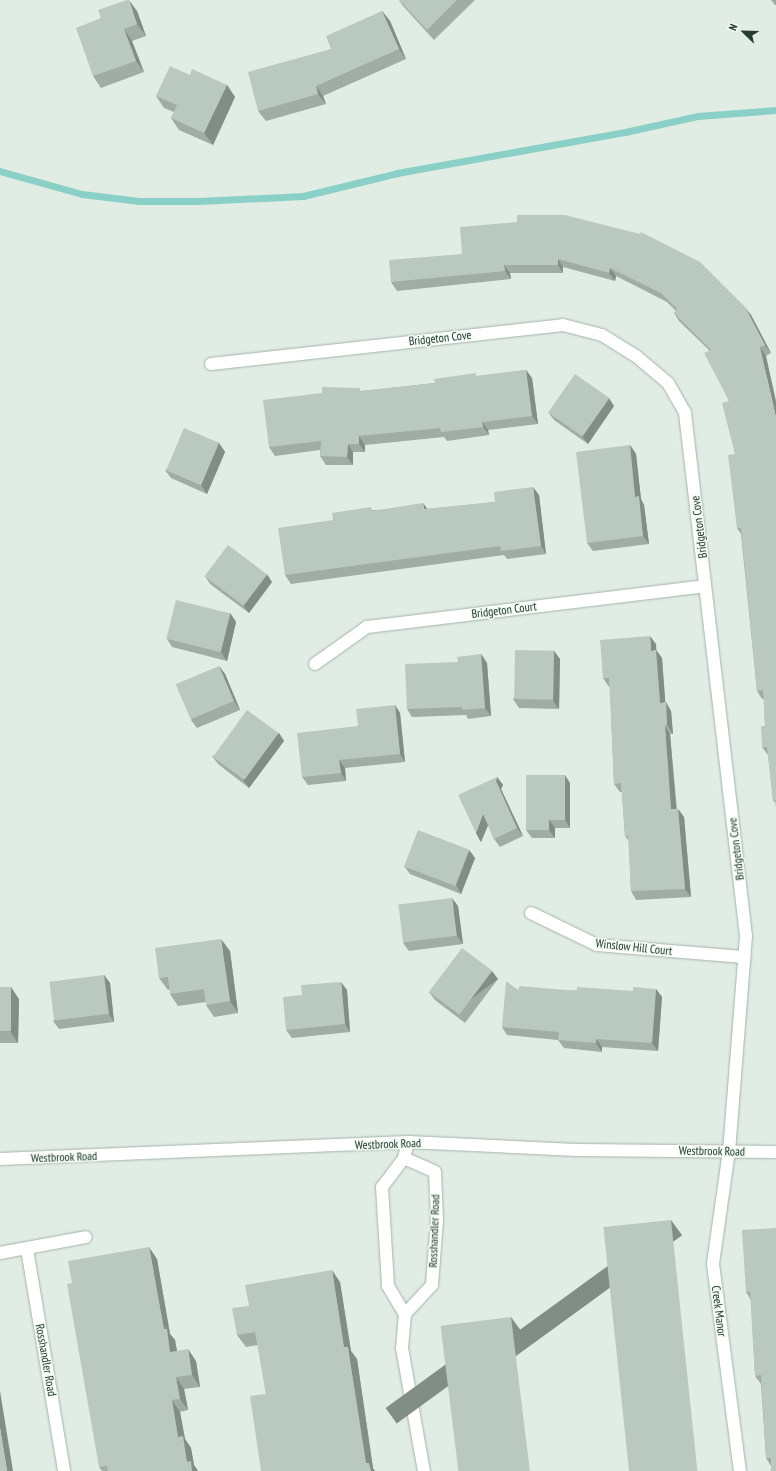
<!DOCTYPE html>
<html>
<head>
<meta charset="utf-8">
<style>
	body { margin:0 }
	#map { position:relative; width:776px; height:1471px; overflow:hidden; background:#e1ece4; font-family:"PT Sans Narrow",sans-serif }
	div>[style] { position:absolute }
	.stream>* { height:7px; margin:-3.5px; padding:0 3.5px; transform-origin:3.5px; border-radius:3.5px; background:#8ad0c7 }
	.roads { filter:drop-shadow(0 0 1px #a4b4a9) drop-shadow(0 0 1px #a4b4a9) }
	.minor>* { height:12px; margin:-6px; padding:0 6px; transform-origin:6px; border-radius:6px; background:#fff }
	.wall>* { inset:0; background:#a0ada4 }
	.shaded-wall>* { inset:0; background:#828d86; transform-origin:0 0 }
	.building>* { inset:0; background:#bac9bf; transform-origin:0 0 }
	span { translate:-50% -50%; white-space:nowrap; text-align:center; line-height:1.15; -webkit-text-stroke:3px #f2f8f3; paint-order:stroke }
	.street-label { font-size:12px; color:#223c2d }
	.north { position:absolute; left:724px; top:12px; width:40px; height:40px; -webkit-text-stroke:3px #f2f8f3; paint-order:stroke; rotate:293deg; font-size:11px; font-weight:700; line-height:16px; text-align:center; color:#223c2d }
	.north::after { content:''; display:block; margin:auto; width:14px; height:18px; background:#223c2d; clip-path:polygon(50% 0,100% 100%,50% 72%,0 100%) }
</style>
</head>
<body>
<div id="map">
	<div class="stream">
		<div style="left:0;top:171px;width:85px;rotate:15.7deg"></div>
		<div style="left:82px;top:194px;width:57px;rotate:7deg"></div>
		<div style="left:139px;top:201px;width:59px"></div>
		<div style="left:198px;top:201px;width:105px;rotate:-2.7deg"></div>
		<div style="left:303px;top:196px;width:97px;rotate:-13.7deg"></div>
		<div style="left:397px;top:173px;width:232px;rotate:-10.2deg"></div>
		<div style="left:625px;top:132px;width:75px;rotate:-12.4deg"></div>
		<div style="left:698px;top:116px;width:78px;rotate:-4.4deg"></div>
	</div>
	<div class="roads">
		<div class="minor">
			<div style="left:211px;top:364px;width:354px;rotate:-6.3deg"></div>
			<div style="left:563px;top:325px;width:40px;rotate:14.4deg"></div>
			<div style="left:602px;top:335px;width:40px;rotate:32deg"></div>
			<div style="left:636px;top:356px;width:42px;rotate:40.2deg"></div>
			<div style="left:668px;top:383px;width:34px;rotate:60deg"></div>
			<div style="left:685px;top:413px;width:527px;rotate:83.35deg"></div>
			<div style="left:746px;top:936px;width:216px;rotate:94.5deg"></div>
			<div style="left:729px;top:1151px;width:114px;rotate:98.1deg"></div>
			<div style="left:713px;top:1264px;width:209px;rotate:82.6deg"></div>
			<div style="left:315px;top:664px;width:64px;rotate:-35.4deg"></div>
			<div style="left:367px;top:627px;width:340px;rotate:-6.9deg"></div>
			<div style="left:531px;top:913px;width:73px;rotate:25.9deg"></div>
			<div style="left:597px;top:945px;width:147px;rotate:4.7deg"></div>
			<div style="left:408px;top:1142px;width:16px;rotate:104deg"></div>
			<div style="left:404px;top:1158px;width:36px;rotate:127deg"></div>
			<div style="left:382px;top:1187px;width:99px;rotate:86.5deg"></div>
			<div style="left:388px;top:1286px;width:33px;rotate:59deg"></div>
			<div style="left:405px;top:1314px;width:34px;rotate:95deg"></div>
			<div style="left:402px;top:1348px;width:125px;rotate:79.9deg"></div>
			<div style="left:404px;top:1158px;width:34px;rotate:24deg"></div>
			<div style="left:435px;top:1172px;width:48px;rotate:87.6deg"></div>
			<div style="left:437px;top:1220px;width:65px;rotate:94.4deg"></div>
			<div style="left:432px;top:1285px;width:40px;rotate:133deg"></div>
			<div style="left:0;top:1159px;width:408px;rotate:-2.4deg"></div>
			<div style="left:408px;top:1142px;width:168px;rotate:2.7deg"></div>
			<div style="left:576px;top:1150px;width:200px;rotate:0.6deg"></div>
			<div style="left:27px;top:1249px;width:225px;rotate:80.5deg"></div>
			<div style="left:0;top:1253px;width:87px;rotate:-10.5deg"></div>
		</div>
	</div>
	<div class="wall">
		<div style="clip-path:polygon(399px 0,475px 0,434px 40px,403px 6px)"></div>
		<div style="clip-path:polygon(771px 0,776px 0,776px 5px,775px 5px)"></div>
		<div style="clip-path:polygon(137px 11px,146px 36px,132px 41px,144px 72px,101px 88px,93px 76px,101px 18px)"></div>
		<div style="clip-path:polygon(382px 11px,390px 21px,406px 59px,323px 96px,326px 104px,266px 121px,258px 111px,331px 49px)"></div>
		<div style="clip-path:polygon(190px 75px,227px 85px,235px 97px,213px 145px,179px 130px,171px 118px,174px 112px,164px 108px,156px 96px)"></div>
		<div style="clip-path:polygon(517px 222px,751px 315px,771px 353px,766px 356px,776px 804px,773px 800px,768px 755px,762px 747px,765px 726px,764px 699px,762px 699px,757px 691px,741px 534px,737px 528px,735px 454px,729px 401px,709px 350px,679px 321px,674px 313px,676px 311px,667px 302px,616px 276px,615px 281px,563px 267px,563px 273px,510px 273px,511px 279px,397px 291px,391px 282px,462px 254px)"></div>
		<div style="clip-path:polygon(526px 370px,532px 378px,538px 424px,488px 430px,489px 435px,447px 441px,444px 437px,365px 445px,365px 452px,353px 452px,353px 465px,326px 465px,320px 456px,320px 450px,275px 456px,269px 447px,362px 391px,435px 383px,478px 376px)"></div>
		<div style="clip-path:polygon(614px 406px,588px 444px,554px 420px,548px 412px)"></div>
		<div style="clip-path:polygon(219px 443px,225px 452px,207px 494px,171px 478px,165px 470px)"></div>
		<div style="clip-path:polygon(630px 445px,636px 454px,641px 499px,644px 505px,649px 544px,593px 551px,587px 543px)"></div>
		<div style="clip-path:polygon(539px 495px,546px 554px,507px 559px,504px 555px,291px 584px,285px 575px,333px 520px,374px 510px,428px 509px,495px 502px)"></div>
		<div style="clip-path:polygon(205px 576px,272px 582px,249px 613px,210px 584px)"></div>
		<div style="clip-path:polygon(230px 613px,236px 622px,227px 661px,172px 647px,167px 639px)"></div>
		<div style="clip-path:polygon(656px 644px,656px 650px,662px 658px,665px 702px,671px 711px,673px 734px,670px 734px,677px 809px,678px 809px,684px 817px,691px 897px,636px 900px,631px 891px,629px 841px,625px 836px,622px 792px,620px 792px,614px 784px,610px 686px,609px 687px,603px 678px)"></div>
		<div style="clip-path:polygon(554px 651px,560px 659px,559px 709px,519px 708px,513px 699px)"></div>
		<div style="clip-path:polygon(481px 654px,487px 663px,491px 716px,468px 719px,466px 715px,412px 717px,407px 709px,458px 662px)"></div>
		<div style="clip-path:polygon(219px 666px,225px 674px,240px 710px,197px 728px,191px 720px)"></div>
		<div style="clip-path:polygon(395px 705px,400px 713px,405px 762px,345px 768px,346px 781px,308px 785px,302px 777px,358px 726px)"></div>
		<div style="clip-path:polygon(279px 733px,284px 741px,249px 788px,218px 764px,212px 756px)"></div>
		<div style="clip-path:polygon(497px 777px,503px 785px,501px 789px,523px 836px,500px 847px,494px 839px,488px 825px,481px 842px,476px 833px)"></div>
		<div style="clip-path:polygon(570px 783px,570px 828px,555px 828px,555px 838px,532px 838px,526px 830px)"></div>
		<div style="clip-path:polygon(469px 850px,475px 858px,461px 894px,410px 874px,404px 866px)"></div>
		<div style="clip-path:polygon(458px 906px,463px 944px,409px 951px,403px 943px)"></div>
		<div style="clip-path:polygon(230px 951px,238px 1013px,214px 1017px,206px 1005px,206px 1002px,178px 1006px,170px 994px,170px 989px,168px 990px,159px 978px)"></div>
		<div style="clip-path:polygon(104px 975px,110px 983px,114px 1022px,59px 1029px,53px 1021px)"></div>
		<div style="clip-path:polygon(498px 979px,465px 1023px,435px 1000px,429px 992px)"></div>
		<div style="clip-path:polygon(0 987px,19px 999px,18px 1043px,0 1043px)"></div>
		<div style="clip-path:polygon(656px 989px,662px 997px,658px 1051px,602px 1047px,602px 1052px,564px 1048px,558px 1040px,507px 1035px,502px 1027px,518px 990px,633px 991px)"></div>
		<div style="clip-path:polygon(347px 990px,350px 1032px,292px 1038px,286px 1030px,302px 995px)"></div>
		<div style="clip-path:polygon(776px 1228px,771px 1466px,766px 1458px,761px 1384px,755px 1376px,751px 1300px,746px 1292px)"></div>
		<div style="clip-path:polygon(157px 1259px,170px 1334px,175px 1340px,177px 1351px,196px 1361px,200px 1387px,184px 1389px,188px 1410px,180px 1412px,185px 1439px,191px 1448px,194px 1465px,198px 1471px,102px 1471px,99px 1467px)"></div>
		<div style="clip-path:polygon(340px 1282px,351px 1351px,357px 1359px,373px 1468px,266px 1394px,258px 1345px,246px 1347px,237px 1335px,249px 1306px)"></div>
	</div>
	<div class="shaded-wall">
		<div style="clip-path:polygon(129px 0,137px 11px,146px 36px,137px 24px)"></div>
		<div style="clip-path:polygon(382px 11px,390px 21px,406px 59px,399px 49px)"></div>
		<div style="clip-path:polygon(124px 29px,132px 41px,144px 72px,136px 61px)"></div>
		<div style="clip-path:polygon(227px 85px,235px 97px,213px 145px,204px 133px)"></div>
		<div style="clip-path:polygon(316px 86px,323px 96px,326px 104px,318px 94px)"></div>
		<div style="clip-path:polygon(558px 259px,563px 267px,563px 273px,558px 265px)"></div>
		<div style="clip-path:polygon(504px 265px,510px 273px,511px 279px,505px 271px)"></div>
		<div style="clip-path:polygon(610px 268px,616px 276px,615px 281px,609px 273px)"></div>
		<div style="clip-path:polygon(745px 307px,751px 315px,771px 353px,765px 345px)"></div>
		<div style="clip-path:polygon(760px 347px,766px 356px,776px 401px,776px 418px)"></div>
		<div style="clip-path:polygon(526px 370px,532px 378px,538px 424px,532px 416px)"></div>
		<div style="clip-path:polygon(609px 398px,614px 406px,588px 444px,582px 436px)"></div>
		<div style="clip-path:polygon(482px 422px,488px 430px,489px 435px,483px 427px)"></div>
		<div style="clip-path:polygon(359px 436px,365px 445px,365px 452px,359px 444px)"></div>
		<div style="clip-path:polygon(219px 443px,225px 452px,207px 494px,201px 485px)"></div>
		<div style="clip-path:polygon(348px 444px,353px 452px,353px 465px,347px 457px)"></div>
		<div style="clip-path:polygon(630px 445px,636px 454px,641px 499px,644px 505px,649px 544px,643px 536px,635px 497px)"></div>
		<div style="clip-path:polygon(533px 487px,539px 495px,546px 554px,541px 546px)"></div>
		<div style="clip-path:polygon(423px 503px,429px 511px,424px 509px)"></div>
		<div style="clip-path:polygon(267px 574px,272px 582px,249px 613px,243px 605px)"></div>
		<div style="clip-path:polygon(230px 613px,236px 622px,227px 661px,221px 652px)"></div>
		<div style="clip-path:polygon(650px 636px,656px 644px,657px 659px,651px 651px)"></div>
		<div style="clip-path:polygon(656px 650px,662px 658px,666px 711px,660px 703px)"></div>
		<div style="clip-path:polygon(554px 651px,560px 659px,559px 709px,553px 701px)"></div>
		<div style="clip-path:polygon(481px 654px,487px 663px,491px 716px,485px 708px)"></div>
		<div style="clip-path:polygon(219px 666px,225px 674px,240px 710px,234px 701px)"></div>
		<div style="clip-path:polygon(666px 702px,671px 711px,673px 734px,667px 725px)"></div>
		<div style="clip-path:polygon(395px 705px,400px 713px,405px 762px,400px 754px)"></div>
		<div style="clip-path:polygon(665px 726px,670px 734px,677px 818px,671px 809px)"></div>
		<div style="clip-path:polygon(279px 733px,284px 741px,249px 788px,243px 780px)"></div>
		<div style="clip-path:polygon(339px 760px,345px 768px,346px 781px,341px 773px)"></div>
		<div style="clip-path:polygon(565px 775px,570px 783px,570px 828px,565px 820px)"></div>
		<div style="clip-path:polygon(497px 777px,503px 785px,501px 789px,523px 836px,517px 828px,496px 781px)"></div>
		<div style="clip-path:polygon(678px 809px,684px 817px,691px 897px,685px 889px)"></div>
		<div style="clip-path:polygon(483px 814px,489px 823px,481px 842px,476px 833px)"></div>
		<div style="clip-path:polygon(549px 820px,555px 828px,555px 838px,549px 830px)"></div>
		<div style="clip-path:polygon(469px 850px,475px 858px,461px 894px,456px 885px)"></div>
		<div style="clip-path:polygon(452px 898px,458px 906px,463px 944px,457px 936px)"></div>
		<div style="clip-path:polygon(221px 939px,230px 951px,238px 1013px,230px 1001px)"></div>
		<div style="left:492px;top:971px;width:10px;height:55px;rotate:53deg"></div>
		<div style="clip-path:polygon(104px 975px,110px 983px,114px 1022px,109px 1014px)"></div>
		<div style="clip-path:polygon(341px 982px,347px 990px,350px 1032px,345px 1024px)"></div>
		<div style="clip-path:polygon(11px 987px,19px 999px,18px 1043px,10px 1031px)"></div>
		<div style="clip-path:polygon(656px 989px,662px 997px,658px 1051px,652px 1043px)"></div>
		<div style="clip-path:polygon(596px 1039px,602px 1047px,602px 1052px,596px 1043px)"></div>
		<div style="left:671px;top:1220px;width:19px;height:253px;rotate:54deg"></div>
		<div style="clip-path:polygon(149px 1247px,157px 1259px,170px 1334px,175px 1340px,179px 1363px,170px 1352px,164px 1329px)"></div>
		<div style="clip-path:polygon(332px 1270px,340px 1282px,351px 1351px,357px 1359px,373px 1468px,375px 1471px,371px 1471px,366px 1463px,344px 1347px)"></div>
		<div style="left:511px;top:1317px;width:19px;height:155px;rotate:54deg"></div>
		<div style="clip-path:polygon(188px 1349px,196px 1361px,200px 1387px,192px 1375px)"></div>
		<div style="clip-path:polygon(176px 1377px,184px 1389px,188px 1410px,180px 1399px)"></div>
		<div style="clip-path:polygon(0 1391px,13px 1471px,7px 1471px,0 1428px)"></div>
		<div style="clip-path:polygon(172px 1400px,180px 1412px,185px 1439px,191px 1448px,194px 1465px,198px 1471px,192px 1471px,187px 1462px,178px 1437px)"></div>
	</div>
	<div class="building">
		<div style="clip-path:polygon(127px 0,129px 0,137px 24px,124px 29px,136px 61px,93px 76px,76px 28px,101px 18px,98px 10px)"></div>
		<div style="clip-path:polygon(399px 0,457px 0,427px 30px)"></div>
		<div style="clip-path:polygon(382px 11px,399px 49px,316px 86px,318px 94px,258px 111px,248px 72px,331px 49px,326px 36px)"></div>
		<div style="clip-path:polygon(170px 66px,190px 75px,192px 69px,227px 85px,204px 133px,171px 118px,177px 105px,156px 96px)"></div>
		<div style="clip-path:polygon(517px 215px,565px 215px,640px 234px,641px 232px,700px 262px,745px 307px,765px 345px,760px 347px,776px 418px,776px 809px,775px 800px,773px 800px,767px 747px,762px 747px,761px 726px,765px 726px,763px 690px,757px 691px,741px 528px,737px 528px,728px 455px,735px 454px,722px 403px,729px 401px,704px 353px,711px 350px,674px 313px,677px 309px,661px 293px,610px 268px,609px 273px,558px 259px,558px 265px,504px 265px,505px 271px,391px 282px,389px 260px,462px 254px,460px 227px,517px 222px)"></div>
		<div style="clip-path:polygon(526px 370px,532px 416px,482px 422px,483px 427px,441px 432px,440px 428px,359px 436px,359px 444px,348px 444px,347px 457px,320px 456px,321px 441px,269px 447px,263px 400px,322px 393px,322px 387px,360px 388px,360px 391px,435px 383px,434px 379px,476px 373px,476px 376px)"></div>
		<div style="left:575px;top:374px;width:42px;height:47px;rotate:35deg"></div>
		<div style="left:184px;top:428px;width:38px;height:46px;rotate:23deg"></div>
		<div style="clip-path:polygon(630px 445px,635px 497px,639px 496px,643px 536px,587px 543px,576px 452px)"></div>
		<div style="clip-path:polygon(533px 487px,541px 546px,501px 551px,500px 546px,285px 575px,278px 528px,333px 520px,332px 513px,371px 507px,372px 511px,423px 503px,424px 509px,495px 502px,494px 492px)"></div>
		<div style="left:228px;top:545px;width:49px;height:39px;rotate:37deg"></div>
		<div style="left:176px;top:600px;width:56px;height:40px;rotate:14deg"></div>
		<div style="clip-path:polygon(650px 636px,651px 651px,656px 650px,660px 703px,666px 702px,667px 725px,665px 726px,671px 809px,678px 809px,685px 889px,631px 891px,628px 836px,625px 836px,621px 783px,614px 784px,609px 678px,603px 678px,600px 640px)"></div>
		<div style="left:515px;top:650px;width:39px;height:49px;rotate:1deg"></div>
		<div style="clip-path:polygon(481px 654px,485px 708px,463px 710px,462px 707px,407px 709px,405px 664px,458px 662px,457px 657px)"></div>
		<div style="left:219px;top:666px;width:38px;height:47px;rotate:67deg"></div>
		<div style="clip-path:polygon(395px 705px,400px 754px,339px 760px,341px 773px,302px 777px,297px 733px,358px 726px,356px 709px)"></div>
		<div style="left:247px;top:710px;width:39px;height:58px;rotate:36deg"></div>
		<div style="clip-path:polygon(526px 775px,565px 775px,565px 820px,549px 820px,549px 830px,526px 830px)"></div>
		<div style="clip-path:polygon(497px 777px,496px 781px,517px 828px,494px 839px,483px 814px,476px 833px,458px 795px)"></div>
		<div style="left:418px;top:830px;width:55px;height:39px;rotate:21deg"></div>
		<div style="left:452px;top:898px;width:38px;height:54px;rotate:83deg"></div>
		<div style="clip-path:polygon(221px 939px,230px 1001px,206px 1005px,204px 989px,170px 994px,168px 977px,159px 978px,155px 948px)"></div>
		<div style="left:462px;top:948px;width:38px;height:55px;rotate:37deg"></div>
		<div style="left:104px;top:975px;width:39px;height:55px;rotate:83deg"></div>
		<div style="clip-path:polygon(506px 981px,518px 990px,520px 986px,577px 991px,577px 987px,633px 991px,633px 987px,656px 989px,652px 1043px,596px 1039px,596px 1043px,558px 1040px,559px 1032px,502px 1027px)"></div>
		<div style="clip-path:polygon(341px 982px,345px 1024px,286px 1030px,283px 997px,302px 995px,301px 985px)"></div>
		<div style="left:0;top:987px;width:11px;height:44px"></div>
		<div style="left:671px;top:1220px;width:253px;height:68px;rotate:84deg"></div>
		<div style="clip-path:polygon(776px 1228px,776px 1471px,771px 1471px,771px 1458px,766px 1458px,761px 1375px,755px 1376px,750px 1292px,746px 1292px,742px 1230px)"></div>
		<div style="clip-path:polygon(149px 1247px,164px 1329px,167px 1329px,170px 1352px,188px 1349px,192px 1375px,176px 1377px,180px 1399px,172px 1400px,178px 1437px,183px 1436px,187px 1462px,191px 1461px,192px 1471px,108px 1471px,107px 1466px,99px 1467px,67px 1284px,72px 1283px,68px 1261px)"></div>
		<div style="clip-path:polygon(332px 1270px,344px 1347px,348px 1347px,366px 1463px,369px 1463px,371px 1471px,261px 1471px,250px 1396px,266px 1394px,255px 1332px,237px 1335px,232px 1308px,249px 1306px,245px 1285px)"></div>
		<div style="left:511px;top:1317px;width:155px;height:71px;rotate:83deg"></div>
		<div style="clip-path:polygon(0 1428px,7px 1471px,0 1471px)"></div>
	</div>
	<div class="street-label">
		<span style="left:440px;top:338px;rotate:-6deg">Bridgeton Cove</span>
		<span style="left:699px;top:527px;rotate:-97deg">Bridgeton Cove</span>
		<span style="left:504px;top:610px;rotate:-7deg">Bridgeton Court</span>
		<span style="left:736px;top:849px;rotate:-97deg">Bridgeton Cove</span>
		<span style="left:634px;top:947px;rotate:6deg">Winslow Hill Court</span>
		<span style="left:388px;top:1144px;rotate:-2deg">Westbrook Road</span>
		<span style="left:712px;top:1151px;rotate:1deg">Westbrook Road</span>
		<span style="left:64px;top:1157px;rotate:-2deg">Westbrook Road</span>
		<span style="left:434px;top:1231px;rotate:-88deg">Rosshandler Road</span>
		<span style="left:719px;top:1311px;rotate:83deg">Creek Manor</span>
		<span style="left:46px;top:1360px;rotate:80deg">Rosshandler Road</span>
	</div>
	<div class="north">N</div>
</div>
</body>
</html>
